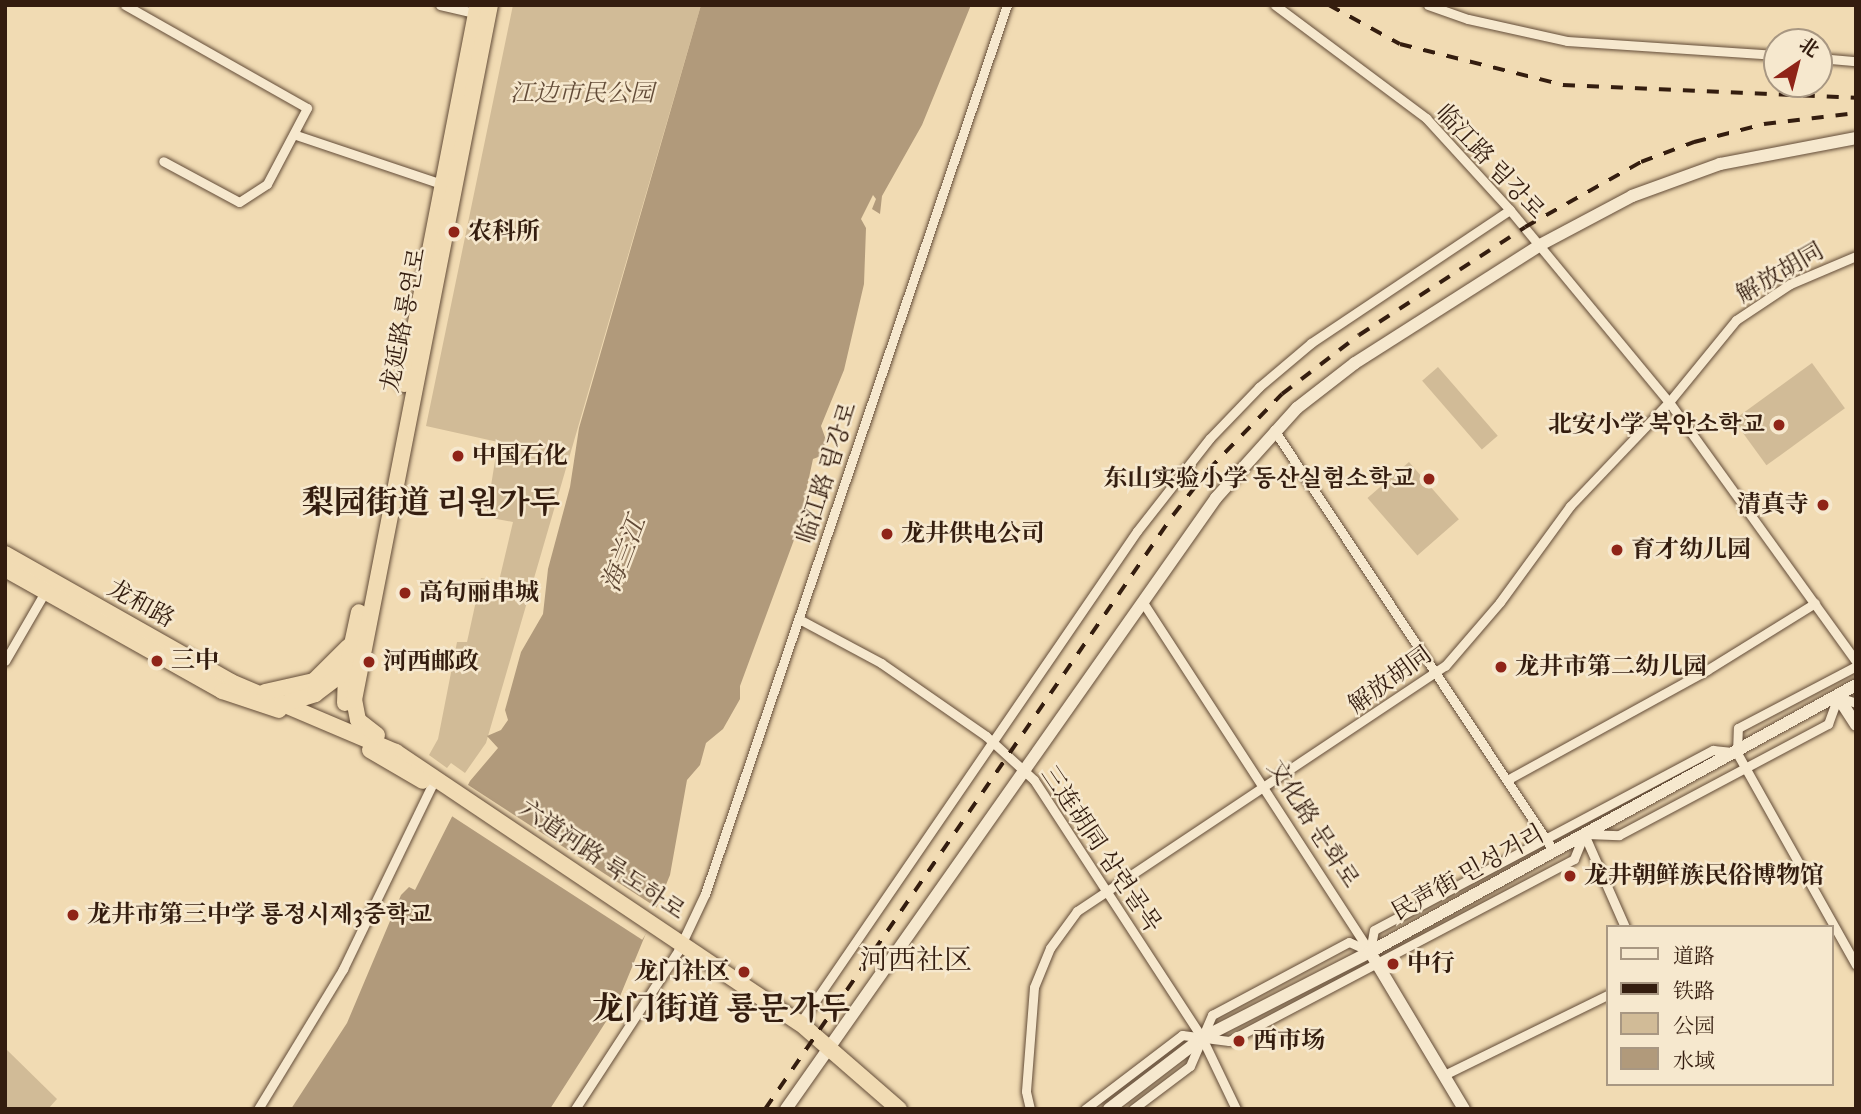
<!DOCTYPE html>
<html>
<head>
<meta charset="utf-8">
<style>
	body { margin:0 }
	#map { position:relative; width:1861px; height:1114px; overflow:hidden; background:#f1dbb3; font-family:"IM FELL French Canon","Noto Serif SC","Noto Serif KR",serif }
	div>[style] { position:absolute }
	.green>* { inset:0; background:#d1bb97; transform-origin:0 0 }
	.water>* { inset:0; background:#b19a7b }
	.pier>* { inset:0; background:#f1dbb3; transform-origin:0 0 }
	.roads { filter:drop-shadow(0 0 2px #634c38) drop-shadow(0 0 2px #634c38) }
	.street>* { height:9px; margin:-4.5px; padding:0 4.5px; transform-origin:4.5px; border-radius:4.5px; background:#f6e8ce }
	.secondary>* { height:12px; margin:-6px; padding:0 6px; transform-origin:6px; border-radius:6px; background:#f6e8ce }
	.highway>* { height:16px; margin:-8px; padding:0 8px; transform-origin:8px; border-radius:8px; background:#f1dbb3 }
	.rail>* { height:3.5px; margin-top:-1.75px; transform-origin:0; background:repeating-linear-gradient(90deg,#341d0f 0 12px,transparent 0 24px) }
	.dots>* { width:19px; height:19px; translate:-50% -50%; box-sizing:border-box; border:4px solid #f6e8ce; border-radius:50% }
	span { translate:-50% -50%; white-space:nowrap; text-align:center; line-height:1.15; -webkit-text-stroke:5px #f6e8ce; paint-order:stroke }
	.park-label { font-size:24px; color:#634c38; font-style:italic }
	.street-label { font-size:24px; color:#341d0f }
	.poi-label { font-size:24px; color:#341d0f; font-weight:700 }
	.left { translate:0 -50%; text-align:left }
	.right { translate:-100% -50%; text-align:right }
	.water-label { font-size:26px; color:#604935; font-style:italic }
	.quarter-label { font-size:28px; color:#341d0f }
	.district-label { font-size:32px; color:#341d0f; font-weight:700 }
	.frame { position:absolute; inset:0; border:7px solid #341d0f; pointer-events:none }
	.legend { position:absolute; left:1606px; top:925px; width:228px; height:161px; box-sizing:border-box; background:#f6e8ce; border:2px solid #a89782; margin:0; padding:9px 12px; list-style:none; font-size:21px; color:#341d0f }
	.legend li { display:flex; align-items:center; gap:14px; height:35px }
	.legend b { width:35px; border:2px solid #a89782 }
	.north { position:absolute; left:1763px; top:28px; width:70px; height:70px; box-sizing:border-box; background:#f6e8ce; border:2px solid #a89782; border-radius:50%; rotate:35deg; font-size:19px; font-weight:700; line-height:28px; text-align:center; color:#341d0f }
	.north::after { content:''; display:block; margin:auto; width:24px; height:32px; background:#8f2418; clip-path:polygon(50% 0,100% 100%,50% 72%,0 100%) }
</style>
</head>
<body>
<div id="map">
	<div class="green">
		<div style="clip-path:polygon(513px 5px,701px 5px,486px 743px,465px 773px,451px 763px,447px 768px,429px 755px,438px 739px,457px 642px,467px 642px,481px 578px,499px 581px,513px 522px,486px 517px,498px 442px,426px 426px)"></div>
		<div style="left:1812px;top:363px;width:56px;height:97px;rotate:54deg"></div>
		<div style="left:1438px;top:367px;width:91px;height:21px;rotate:49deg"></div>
		<div style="left:1409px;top:462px;width:76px;height:55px;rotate:49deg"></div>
		<div style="clip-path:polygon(5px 1048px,57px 1099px,48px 1109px,5px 1109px)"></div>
	</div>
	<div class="water">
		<div style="clip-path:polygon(701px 5px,971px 5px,922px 125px,882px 196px,880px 214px,872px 209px,876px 199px,873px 195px,861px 219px,866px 228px,864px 284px,844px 370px,821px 426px,826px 440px,821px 456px,813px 459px,798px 529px,740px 686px,740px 699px,723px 729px,706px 743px,700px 765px,687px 780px,670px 875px,616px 1006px,550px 1109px,291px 1109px,347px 1023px,401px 895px,409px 887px,415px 890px,470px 781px,498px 748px,487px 736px,501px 730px,508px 720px,505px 710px,521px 652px,543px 614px,548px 569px,570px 487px,579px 428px)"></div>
	</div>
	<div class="pier">
		<div style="left:465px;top:783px;width:234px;height:35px;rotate:33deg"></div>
	</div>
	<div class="roads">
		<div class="street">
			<div style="left:125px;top:5px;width:209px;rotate:29.5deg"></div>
			<div style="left:307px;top:108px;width:86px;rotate:117.8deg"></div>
			<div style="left:267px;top:184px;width:33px;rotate:147deg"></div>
			<div style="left:239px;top:202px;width:86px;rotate:-151.7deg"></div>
			<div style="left:440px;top:5px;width:40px;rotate:13deg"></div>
			<div style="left:1275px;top:5px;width:189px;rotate:36.8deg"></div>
			<div style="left:1426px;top:118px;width:125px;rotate:47.6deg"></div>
			<div style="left:1510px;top:210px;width:249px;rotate:50.4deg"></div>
			<div style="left:1669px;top:402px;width:319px;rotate:54.2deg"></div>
			<div style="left:1428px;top:5px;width:42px;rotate:19.3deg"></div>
			<div style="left:1468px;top:19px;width:101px;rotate:12.5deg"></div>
			<div style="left:1567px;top:41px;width:210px;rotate:3.8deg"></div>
			<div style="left:1819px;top:58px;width:37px;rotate:5deg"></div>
			<div style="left:296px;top:135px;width:154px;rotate:18.6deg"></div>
			<div style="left:1274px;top:430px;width:504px;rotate:56.4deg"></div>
			<div style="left:1142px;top:601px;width:419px;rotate:57deg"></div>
			<div style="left:799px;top:619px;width:93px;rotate:28.2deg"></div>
			<div style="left:881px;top:663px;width:128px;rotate:34.8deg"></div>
			<div style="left:986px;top:736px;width:65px;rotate:42.5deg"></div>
			<div style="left:1034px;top:780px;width:308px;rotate:56.9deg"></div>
			<div style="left:1202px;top:1038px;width:79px;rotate:64.4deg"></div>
			<div style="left:5px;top:661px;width:80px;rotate:-59.9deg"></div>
			<div style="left:1737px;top:753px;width:243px;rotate:60.7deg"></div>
			<div style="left:1737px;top:753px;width:25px;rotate:-88deg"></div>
			<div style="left:1738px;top:728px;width:133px;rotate:-27.7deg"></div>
			<div style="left:1507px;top:780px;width:228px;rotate:-28.8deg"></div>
			<div style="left:1707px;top:670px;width:127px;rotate:-31.8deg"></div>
			<div style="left:1584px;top:834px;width:102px;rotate:66.2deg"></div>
			<div style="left:1586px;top:834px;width:33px;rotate:2deg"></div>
			<div style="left:1619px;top:835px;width:237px;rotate:-28deg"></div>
			<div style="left:1828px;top:724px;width:29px;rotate:-70deg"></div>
			<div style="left:1838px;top:697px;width:19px;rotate:18deg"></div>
			<div style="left:1370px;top:952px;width:22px;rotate:-80deg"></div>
			<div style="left:1374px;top:930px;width:384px;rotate:-28deg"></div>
			<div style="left:1713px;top:750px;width:19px;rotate:6deg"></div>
			<div style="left:800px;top:1023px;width:596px;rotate:-55.59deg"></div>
			<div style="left:1137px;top:531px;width:118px;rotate:-51.9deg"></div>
			<div style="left:1210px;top:438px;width:71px;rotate:-46.1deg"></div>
			<div style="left:1259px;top:387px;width:68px;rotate:-40.2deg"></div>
			<div style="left:1311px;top:343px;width:239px;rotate:-33.8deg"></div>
			<div style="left:1444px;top:1075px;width:182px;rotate:-26.1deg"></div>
			<div style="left:258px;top:1109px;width:164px;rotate:-58.7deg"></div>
			<div style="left:343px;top:969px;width:213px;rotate:-64.2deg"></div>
			<div style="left:575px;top:1109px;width:189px;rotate:-56.9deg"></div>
			<div style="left:678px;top:951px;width:63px;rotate:-64.7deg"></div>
			<div style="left:705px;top:894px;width:939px;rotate:-71.24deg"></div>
			<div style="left:1030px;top:1109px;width:18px;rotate:-103deg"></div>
			<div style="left:1026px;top:1091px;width:104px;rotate:-85.6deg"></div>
			<div style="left:1034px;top:987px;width:42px;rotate:-67.7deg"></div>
			<div style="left:1050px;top:948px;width:46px;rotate:-53.9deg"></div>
			<div style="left:1077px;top:911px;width:442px;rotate:-33.7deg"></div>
			<div style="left:1445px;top:666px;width:84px;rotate:-49.3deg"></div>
			<div style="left:1500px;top:602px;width:119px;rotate:-53.9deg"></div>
			<div style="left:1570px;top:506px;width:144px;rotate:-46.4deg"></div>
			<div style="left:1669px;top:402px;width:106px;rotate:-50.7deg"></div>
			<div style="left:1736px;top:320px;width:65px;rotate:-33.7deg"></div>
			<div style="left:1790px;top:284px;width:72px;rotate:-23deg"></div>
			<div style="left:1085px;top:1109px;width:122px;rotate:-37.3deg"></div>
			<div style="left:1182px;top:1035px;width:47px;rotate:7.3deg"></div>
			<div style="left:1229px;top:1041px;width:390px;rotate:-27.8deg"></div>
			<div style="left:1574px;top:859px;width:27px;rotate:-68deg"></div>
			<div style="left:1133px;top:1109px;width:71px;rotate:-37deg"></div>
			<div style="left:1190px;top:1066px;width:56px;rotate:-66.7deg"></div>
			<div style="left:1212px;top:1015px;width:155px;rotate:-28.1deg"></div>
			<div style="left:1349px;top:942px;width:22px;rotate:24deg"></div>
		</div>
		<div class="secondary">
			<div style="left:1838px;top:697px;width:33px;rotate:57deg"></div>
			<div style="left:1370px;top:952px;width:183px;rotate:59.1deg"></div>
			<div style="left:786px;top:1109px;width:747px;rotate:-54.86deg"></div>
			<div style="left:1216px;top:498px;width:121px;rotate:-48deg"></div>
			<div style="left:1297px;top:408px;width:73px;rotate:-37.8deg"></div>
			<div style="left:1355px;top:363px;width:219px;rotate:-32.5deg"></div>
			<div style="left:1540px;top:245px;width:104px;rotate:-28deg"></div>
			<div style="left:1632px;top:196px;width:94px;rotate:-20deg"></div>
			<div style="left:1720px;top:164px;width:138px;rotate:-10.8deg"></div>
			<div style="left:1109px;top:1109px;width:117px;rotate:-37.4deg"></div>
			<div style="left:1202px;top:1038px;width:189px;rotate:-27.1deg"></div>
			<div style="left:1370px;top:952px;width:555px;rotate:-28.78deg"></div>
		</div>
		<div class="highway">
			<div style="left:404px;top:384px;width:386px;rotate:-79deg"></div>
			<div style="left:5px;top:554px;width:260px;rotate:29.5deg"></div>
			<div style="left:231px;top:682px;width:179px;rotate:23deg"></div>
			<div style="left:396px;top:752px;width:486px;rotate:33.9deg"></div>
			<div style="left:800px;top:1023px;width:131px;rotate:41deg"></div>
			<div style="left:5px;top:569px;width:249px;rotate:29.3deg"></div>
			<div style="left:222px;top:691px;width:60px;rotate:18.4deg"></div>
			<div style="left:265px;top:692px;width:50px;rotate:-12.7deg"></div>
			<div style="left:314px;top:681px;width:48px;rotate:-45deg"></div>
			<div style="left:345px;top:703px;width:31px;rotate:-88deg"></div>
			<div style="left:346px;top:672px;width:61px;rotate:-77.8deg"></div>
			<div style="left:283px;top:704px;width:34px;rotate:-17deg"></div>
			<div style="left:315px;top:694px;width:41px;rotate:-37.1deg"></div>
			<div style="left:377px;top:735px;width:24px;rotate:-142deg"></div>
			<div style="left:358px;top:720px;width:20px;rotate:-101deg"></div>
			<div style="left:354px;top:700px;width:708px;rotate:-78.93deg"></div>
			<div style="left:370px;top:750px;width:61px;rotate:30.3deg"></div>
		</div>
	</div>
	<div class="rail">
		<div style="left:1329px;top:5px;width:81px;rotate:28.8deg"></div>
		<div style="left:1400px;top:44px;width:168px;rotate:14.1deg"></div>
		<div style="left:1563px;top:85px;width:293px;rotate:2.5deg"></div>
		<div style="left:765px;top:1109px;width:721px;rotate:-55.52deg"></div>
		<div style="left:1173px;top:515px;width:57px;rotate:-52.1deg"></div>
		<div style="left:1208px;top:470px;width:106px;rotate:-45.8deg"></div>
		<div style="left:1282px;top:394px;width:97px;rotate:-37.5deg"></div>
		<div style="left:1359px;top:335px;width:198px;rotate:-33deg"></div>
		<div style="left:1525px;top:227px;width:133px;rotate:-29.3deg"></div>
		<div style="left:1641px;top:162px;width:57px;rotate:-20.7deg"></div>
		<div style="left:1694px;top:142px;width:72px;rotate:-14.4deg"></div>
		<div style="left:1764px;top:124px;width:93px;rotate:-6.8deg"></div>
	</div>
	<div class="dots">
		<div style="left:454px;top:232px;background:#8f2418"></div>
		<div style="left:1779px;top:425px;background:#8f2418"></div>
		<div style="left:458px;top:456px;background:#8f2418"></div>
		<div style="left:1429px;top:479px;background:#8f2418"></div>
		<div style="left:1823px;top:505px;background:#8f2418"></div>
		<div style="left:887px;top:534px;background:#8f2418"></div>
		<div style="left:1617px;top:550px;background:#8f2418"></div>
		<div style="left:405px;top:593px;background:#8f2418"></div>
		<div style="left:157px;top:661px;background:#8f2418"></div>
		<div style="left:369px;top:662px;background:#8f2418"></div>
		<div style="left:1501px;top:667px;background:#8f2418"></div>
		<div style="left:1570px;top:876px;background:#8f2418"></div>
		<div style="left:73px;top:915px;background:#8f2418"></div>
		<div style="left:1393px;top:964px;background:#8f2418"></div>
		<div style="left:744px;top:972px;background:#8f2418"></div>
		<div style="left:1239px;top:1041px;background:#8f2418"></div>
	</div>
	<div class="park-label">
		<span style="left:582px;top:94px">江边市民公园</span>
	</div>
	<div class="street-label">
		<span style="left:1490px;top:162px;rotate:47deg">临江路 림강로</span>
		<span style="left:1780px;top:273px;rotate:-30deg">解放胡同</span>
		<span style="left:404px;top:320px;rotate:-79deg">龙延路 룡연로</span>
		<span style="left:827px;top:473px;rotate:-72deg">临江路 림강로</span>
		<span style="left:141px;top:604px;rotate:29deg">龙和路</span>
		<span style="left:1390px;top:680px;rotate:-36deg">解放胡同</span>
		<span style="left:1313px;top:824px;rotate:57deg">文化路 문화로</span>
		<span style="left:1101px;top:849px;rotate:56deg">三连胡同 삼련골목</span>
		<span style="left:602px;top:860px;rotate:34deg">六道河路 륙도하로</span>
		<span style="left:1468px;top:873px;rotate:-29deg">民声街 민성거리</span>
	</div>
	<div class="poi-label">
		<span class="left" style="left:468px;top:232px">农科所</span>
		<span class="right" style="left:1765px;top:425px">北安小学 북안소학교</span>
		<span class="left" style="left:472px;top:456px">中国石化</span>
		<span class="right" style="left:1415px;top:479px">东山实验小学 동산실험소학교</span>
		<span class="right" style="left:1809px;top:505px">清真寺</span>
		<span class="left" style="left:901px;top:534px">龙井供电公司</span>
		<span class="left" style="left:1631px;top:550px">育才幼儿园</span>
		<span class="left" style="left:419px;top:593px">高句丽串城</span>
		<span class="left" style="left:171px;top:661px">三中</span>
		<span class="left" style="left:383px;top:662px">河西邮政</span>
		<span class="left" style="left:1515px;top:667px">龙井市第二幼儿园</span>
		<span class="left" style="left:1584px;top:876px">龙井朝鲜族民俗博物馆</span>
		<span class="left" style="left:87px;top:915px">龙井市第三中学 룡정시제3중학교</span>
		<span class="left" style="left:1407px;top:964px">中行</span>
		<span class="right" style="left:730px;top:972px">龙门社区</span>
		<span class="left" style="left:1253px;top:1041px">西市场</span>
	</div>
	<div class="water-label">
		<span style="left:624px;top:554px;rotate:-69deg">海兰江</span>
	</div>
	<div class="quarter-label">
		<span style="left:916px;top:960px">河西社区</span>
	</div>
	<div class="district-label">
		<span style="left:431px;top:503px">梨园街道 리원가두</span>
		<span style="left:721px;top:1009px">龙门街道 룡문가두</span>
	</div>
	<div class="frame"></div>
	<ul class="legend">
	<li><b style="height:9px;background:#f6e8ce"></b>道路</li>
	<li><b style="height:9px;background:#341d0f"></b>铁路</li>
	<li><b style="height:19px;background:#d1bb97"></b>公园</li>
	<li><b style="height:19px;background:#b19a7b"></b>水域</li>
	</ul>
	<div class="north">北</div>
</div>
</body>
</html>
